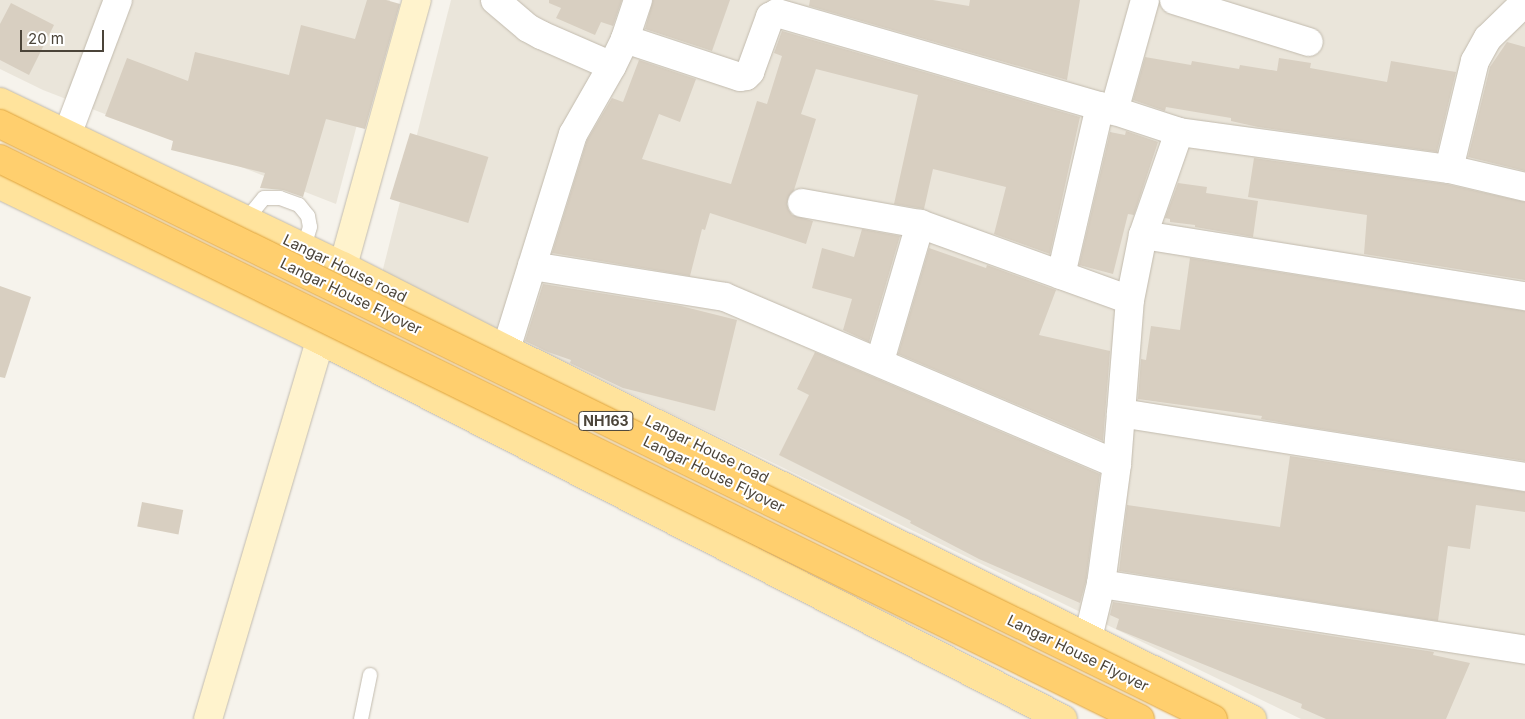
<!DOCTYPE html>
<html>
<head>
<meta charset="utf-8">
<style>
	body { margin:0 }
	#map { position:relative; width:1525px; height:719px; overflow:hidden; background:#f6f3ec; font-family:Inter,sans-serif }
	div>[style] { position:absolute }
	.residential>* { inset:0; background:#eae5da }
	.building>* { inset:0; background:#d8cfc1; transform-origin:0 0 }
	.roads { filter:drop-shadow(0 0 1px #c2bbae) drop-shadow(0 0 1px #c2bbae) }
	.lane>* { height:14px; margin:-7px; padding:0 7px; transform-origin:7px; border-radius:7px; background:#fff }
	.street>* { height:28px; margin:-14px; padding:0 14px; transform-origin:14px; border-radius:14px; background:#fff }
	.secondary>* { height:28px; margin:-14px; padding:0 14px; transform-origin:14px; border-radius:14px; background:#fff3cd }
	.primary>* { height:28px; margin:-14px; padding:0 14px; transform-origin:14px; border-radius:14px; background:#ffe39c }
	.bridges { filter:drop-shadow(0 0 1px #e0a43c) drop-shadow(0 0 1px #e0a43c) }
	.highway-bridge>* { height:28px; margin:-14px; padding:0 14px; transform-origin:14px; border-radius:14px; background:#ffcf6e }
	span { translate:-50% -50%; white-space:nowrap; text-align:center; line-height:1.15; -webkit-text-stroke:4px #fff; paint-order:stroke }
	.shield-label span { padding:1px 4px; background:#fff; border:1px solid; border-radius:4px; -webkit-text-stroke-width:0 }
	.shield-label { font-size:14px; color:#4b4439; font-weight:700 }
	.street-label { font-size:15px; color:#4b4439 }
	.scale { position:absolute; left:20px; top:30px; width:84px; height:22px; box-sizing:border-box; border:2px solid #4b4439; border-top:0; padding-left:6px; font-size:15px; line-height:18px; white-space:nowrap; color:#4b4439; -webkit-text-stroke:4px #fff; paint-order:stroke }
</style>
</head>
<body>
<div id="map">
	<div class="residential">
		<div style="clip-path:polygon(0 0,390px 0,336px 204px,43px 90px,0 69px)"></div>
		<div style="clip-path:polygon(451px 0,1525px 0,1525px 719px,1301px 719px,382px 273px)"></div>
	</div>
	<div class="building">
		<div style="clip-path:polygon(367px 0,386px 0,400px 4px,365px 129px,326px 119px,303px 197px,283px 190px,260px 188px,265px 173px,171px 150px,173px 141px,105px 116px,127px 58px,188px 81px,195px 52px,289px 75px,301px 25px,355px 39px)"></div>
		<div style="clip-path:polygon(549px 0,622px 0,613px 26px,601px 22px,595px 35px,556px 18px,561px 8px,549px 3px)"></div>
		<div style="clip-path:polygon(653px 0,730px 0,712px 51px,645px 29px)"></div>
		<div style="clip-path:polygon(810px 0,933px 0,969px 6px,970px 0,1080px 0,1067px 80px,809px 6px)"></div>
		<div style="clip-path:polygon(11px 3px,54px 25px,29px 75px,0 60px,0 24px)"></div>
		<div style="clip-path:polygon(782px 31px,1080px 117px,1050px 254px,994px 234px,1006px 187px,933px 169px,924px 209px,894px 204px,918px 95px,816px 69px,801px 114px,816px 119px,794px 190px,787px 201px,788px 209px,792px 215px,813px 221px,806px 244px,710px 213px,705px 230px,702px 229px,690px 276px,552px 253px,587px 140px,612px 98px,623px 102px,639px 60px,696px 79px,680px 122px,659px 114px,642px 159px,731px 184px,757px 101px,767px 104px,782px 56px,774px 53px)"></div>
		<div style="clip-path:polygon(1507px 42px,1525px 47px,1525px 171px,1468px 157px,1490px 67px)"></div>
		<div style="clip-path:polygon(1145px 57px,1191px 65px,1192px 61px,1239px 69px,1240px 65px,1277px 71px,1279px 58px,1311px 63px,1310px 68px,1387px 82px,1391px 61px,1456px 72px,1437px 152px,1258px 127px,1231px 121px,1231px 118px,1166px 107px,1165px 111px,1133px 100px)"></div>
		<div style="clip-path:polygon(1126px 131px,1158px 142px,1134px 215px,1128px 214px,1113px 274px,1079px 265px,1110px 132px,1125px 135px)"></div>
		<div style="left:410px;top:133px;width:82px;height:69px;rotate:17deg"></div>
		<div style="clip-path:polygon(1254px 158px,1446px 184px,1525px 202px,1525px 280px,1364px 254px,1367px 215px,1248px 197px)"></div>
		<div style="clip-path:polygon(1178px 183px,1207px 187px,1206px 193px,1258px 201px,1253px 237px,1195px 227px,1195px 225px,1170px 222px,1170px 219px,1165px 218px)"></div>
		<div style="clip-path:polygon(862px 229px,900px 236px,869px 342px,843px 330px,852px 299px,812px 288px,822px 248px,854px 257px)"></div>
		<div style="clip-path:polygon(929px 248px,986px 268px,987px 265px,1056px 290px,1039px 335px,1110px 351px,1103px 441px,898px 354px)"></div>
		<div style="clip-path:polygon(1190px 258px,1525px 311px,1525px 461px,1295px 425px,1261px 419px,1262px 416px,1138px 399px,1141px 359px,1146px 360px,1151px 326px,1180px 330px)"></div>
		<div style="clip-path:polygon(543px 284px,681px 306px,737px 320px,715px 411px,623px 388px,570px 363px,571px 360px,548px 352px,525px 341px)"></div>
		<div style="clip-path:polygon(0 286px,31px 297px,5px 378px,0 377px)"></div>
		<div style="clip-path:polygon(815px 352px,1100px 474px,1086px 581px,1080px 603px,979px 559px,910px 523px,911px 521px,779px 455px,809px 395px,797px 389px)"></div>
		<div style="clip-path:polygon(1290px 456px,1525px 492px,1525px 512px,1476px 505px,1470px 549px,1448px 546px,1438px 621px,1119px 571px,1127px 505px,1280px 527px)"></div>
		<div style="left:142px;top:502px;width:42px;height:25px;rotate:11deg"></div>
		<div style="clip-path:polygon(1113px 602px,1434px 652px,1433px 655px,1470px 663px,1446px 719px,1326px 719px,1301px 708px,1302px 704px,1116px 629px,1119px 619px,1110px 615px)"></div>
	</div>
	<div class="roads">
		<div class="lane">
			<div style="left:246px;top:220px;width:28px;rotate:-51deg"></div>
			<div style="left:264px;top:198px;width:16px"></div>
			<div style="left:280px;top:198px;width:20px;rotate:20deg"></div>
			<div style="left:299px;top:205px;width:14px;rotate:51deg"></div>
			<div style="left:308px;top:216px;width:11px;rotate:80deg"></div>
			<div style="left:310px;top:227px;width:21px;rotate:107deg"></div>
			<div style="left:361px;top:719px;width:45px;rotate:-78.4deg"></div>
		</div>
		<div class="street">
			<div style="left:495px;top:0;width:43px;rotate:40.3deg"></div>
			<div style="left:528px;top:28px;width:15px;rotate:28deg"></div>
			<div style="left:541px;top:35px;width:77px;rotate:23.6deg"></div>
			<div style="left:612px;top:66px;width:78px;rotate:119.8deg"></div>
			<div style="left:573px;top:134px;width:225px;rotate:107.3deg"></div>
			<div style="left:1174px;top:0;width:141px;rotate:17.3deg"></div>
			<div style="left:625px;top:39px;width:41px;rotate:-71.6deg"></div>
			<div style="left:612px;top:66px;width:30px;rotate:-64deg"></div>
			<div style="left:625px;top:39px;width:121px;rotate:18.3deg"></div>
			<div style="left:740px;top:77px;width:6px;rotate:-9deg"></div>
			<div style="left:746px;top:76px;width:6px;rotate:-45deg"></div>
			<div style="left:750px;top:72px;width:59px;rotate:-70deg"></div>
			<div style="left:770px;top:17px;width:8px;rotate:-30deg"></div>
			<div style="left:777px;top:13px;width:336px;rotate:16.1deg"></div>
			<div style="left:1100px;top:106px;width:83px;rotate:18.2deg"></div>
			<div style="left:1179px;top:132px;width:273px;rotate:7.8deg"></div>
			<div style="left:1449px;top:169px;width:78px;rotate:13.3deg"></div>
			<div style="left:1114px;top:111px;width:115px;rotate:-74.4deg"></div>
			<div style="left:67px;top:135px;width:144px;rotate:-69.3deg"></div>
			<div style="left:1449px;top:169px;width:111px;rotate:-76.5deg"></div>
			<div style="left:1475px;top:61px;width:26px;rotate:-61deg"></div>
			<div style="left:1488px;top:38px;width:52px;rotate:-44.2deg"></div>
			<div style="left:802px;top:203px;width:120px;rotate:10.1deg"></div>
			<div style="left:920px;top:224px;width:223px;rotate:19.9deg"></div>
			<div style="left:1143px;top:235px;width:387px;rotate:9.1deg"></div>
			<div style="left:532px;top:266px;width:195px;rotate:9.1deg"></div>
			<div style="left:725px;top:297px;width:426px;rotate:23.1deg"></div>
			<div style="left:1061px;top:275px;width:173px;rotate:-77deg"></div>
			<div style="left:880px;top:361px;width:143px;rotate:-73.7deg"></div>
			<div style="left:1121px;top:413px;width:409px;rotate:9deg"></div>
			<div style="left:1101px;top:584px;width:429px;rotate:8.8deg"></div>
			<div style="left:1088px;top:638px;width:56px;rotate:-76.5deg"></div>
			<div style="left:1101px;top:584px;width:121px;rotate:-82.4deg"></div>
			<div style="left:1117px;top:464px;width:165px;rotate:-85.5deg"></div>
			<div style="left:1130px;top:300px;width:66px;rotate:-78.7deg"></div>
			<div style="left:1143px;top:235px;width:109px;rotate:-70.7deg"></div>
		</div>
		<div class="secondary">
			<div style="left:343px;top:266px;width:276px;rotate:-74.5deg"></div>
			<div style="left:208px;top:719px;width:395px;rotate:-73.5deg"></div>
		</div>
		<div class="primary">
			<div style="left:0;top:102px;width:380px;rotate:25.6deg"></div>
			<div style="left:343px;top:266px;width:183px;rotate:27deg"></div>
			<div style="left:506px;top:349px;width:833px;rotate:26.38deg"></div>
			<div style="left:0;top:185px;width:356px;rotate:25.8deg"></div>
			<div style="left:320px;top:340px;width:834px;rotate:27.03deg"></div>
		</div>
	</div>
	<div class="bridges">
		<div class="highway-bridge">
			<div style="left:0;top:124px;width:1351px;rotate:26.13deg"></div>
			<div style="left:0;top:159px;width:1270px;rotate:26.16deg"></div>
		</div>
	</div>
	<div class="shield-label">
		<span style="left:606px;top:421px">NH163</span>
	</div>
	<div class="street-label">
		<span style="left:345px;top:268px;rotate:26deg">Langar House road</span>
		<span style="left:351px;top:296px;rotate:26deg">Langar House Flyover</span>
		<span style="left:707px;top:449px;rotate:26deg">Langar House road</span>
		<span style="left:714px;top:474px;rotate:26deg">Langar House Flyover</span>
		<span style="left:1078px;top:653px;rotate:26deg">Langar House Flyover</span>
	</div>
	<div class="scale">20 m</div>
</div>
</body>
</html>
